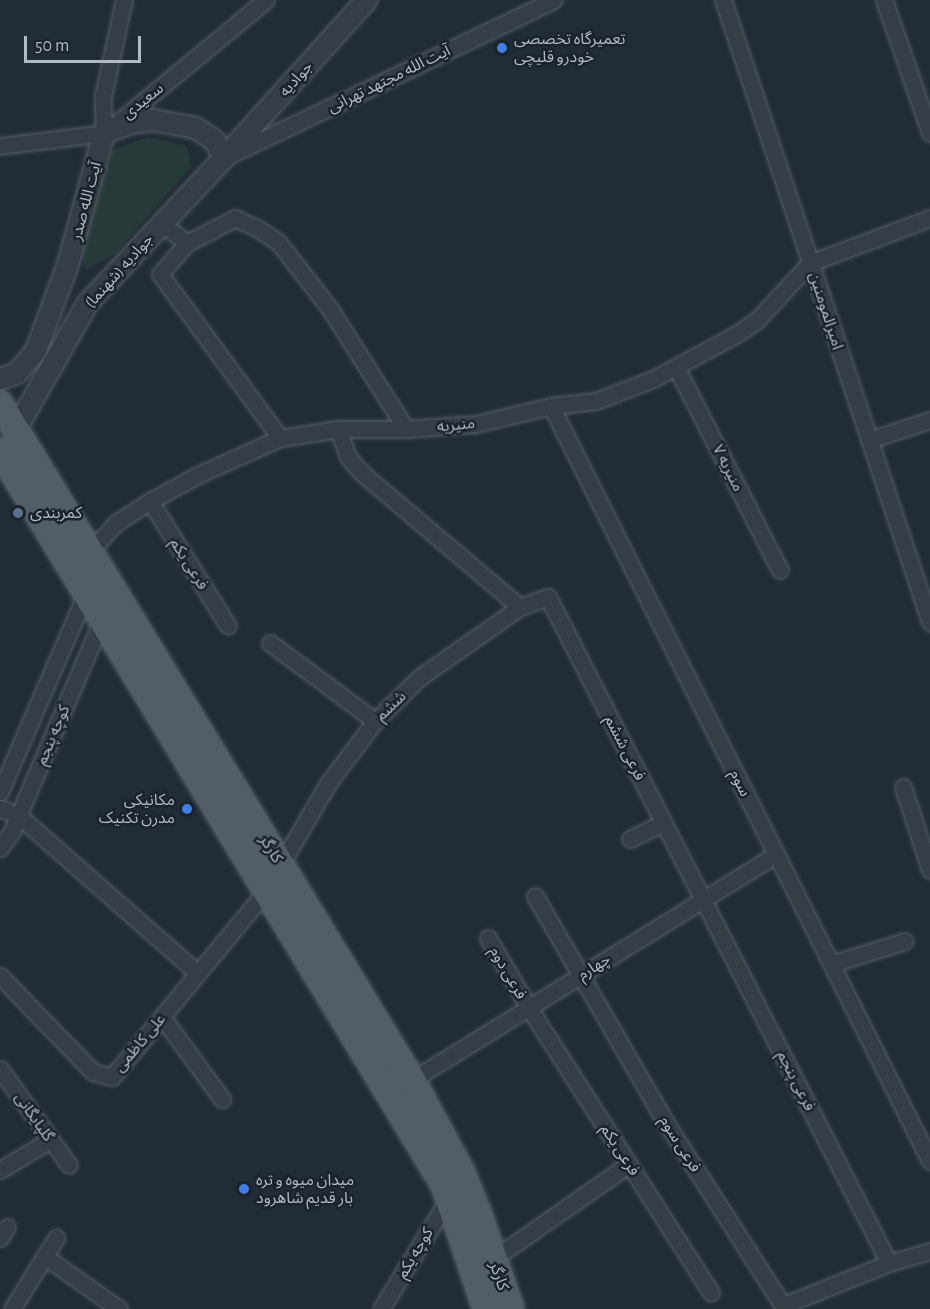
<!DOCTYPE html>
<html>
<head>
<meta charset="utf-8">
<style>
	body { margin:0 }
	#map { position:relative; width:930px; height:1309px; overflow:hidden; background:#222c37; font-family:"Alegreya Sans","Noto Sans Arabic",sans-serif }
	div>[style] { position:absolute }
	.green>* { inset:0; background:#273a3a }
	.roads { filter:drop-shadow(0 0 2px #535c65) drop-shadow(0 0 2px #535c65) }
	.minor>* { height:15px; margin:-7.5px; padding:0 7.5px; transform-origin:7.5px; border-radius:7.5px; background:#353e47 }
	.tertiary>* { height:20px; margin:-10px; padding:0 10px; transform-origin:10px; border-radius:10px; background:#353e47 }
	.primary>* { height:26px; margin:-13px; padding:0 13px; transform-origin:13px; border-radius:13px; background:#535d67 }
	.dots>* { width:16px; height:16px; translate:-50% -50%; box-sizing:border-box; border:3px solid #1b232c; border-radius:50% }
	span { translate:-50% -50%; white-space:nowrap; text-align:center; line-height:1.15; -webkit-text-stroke:5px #1b232c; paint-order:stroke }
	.poi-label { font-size:16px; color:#b0b9c4 }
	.left { translate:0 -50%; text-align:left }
	.right { translate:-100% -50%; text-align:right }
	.street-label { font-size:16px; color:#b0b9c4 }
	.scale { position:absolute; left:24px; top:36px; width:117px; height:27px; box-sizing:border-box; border:3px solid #b0b9c4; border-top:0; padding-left:8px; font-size:18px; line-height:21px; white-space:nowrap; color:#b0b9c4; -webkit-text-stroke:4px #1b232c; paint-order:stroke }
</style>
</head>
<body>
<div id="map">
	<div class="green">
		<div style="clip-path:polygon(148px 137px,187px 146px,191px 167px,115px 254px,86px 270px,80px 251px,113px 150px)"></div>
	</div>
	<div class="roads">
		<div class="minor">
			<div style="left:723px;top:0;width:656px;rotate:71.59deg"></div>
			<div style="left:884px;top:0;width:141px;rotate:70.9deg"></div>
			<div style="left:111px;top:128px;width:201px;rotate:-39.6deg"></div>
			<div style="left:104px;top:133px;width:37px;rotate:-92deg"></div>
			<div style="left:103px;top:96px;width:98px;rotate:-77.7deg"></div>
			<div style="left:0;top:146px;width:105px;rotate:-7.1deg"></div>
			<div style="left:230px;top:155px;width:359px;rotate:-25.6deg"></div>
			<div style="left:162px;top:224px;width:31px;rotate:37deg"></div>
			<div style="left:187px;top:243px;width:54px;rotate:-27.5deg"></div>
			<div style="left:235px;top:218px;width:26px;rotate:25deg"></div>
			<div style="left:259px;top:229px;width:24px;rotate:35deg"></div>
			<div style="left:279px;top:243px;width:83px;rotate:52.3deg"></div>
			<div style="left:330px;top:309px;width:142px;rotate:57.7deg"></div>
			<div style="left:187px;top:243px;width:41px;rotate:131.1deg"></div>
			<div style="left:160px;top:274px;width:203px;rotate:53.8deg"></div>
			<div style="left:676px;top:367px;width:228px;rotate:62.9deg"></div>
			<div style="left:551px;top:406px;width:845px;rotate:63.34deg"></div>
			<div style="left:338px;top:429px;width:30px;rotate:70deg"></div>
			<div style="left:348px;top:457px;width:23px;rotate:49deg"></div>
			<div style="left:363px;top:474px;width:206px;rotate:40.3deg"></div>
			<div style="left:869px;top:440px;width:64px;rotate:-18.2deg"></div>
			<div style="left:150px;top:501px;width:147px;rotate:58deg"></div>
			<div style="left:89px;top:552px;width:40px;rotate:-47deg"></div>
			<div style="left:116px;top:523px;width:40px;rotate:-32.9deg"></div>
			<div style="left:150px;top:501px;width:57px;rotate:-28.4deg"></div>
			<div style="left:200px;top:474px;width:88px;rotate:-24.2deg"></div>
			<div style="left:280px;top:438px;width:59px;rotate:-8.8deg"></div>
			<div style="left:338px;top:429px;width:68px"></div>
			<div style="left:406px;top:429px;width:70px;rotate:-4.1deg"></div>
			<div style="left:476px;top:424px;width:77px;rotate:-13.5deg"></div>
			<div style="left:551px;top:406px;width:45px;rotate:-6.3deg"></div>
			<div style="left:596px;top:401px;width:61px;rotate:-21.1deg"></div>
			<div style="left:653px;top:379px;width:95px;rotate:-28.2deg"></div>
			<div style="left:737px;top:334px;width:24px;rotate:-35deg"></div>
			<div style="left:757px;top:320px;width:78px;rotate:-47.1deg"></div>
			<div style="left:810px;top:263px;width:128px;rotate:-20.6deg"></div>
			<div style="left:270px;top:643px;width:131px;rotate:36.6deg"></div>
			<div style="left:903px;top:787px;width:87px;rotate:72deg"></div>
			<div style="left:0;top:792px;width:217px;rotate:-66.6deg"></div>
			<div style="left:0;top:808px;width:21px;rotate:23deg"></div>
			<div style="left:19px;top:816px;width:238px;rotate:41.3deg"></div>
			<div style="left:630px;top:839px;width:37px;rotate:-26deg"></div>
			<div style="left:0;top:848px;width:19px;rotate:-54deg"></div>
			<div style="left:11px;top:833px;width:232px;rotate:-66.9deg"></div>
			<div style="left:281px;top:864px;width:95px;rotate:-59.7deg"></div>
			<div style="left:329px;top:782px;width:76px;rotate:-53deg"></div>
			<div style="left:375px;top:721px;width:63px;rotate:-44.4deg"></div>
			<div style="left:420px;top:677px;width:122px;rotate:-35deg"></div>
			<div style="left:520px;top:607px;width:30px;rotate:-20deg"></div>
			<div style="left:548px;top:597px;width:748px;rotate:62.89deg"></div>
			<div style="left:535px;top:896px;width:262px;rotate:60deg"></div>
			<div style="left:666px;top:1123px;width:221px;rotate:57.4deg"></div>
			<div style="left:488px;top:938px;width:81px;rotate:59.6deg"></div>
			<div style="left:529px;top:1008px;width:338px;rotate:57.4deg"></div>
			<div style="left:831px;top:964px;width:77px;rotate:-17.3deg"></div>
			<div style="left:0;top:976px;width:134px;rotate:45.9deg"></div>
			<div style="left:93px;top:1072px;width:20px;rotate:15deg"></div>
			<div style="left:112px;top:1077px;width:241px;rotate:-50.4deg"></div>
			<div style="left:162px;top:1017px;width:102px;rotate:53.8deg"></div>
			<div style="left:0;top:1069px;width:118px;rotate:54.3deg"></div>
			<div style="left:412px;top:1080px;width:428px;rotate:-31.8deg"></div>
			<div style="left:0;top:1170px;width:58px;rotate:-31deg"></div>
			<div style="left:0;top:1238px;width:13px;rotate:-58deg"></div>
			<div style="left:44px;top:1256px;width:92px;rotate:35.2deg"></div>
			<div style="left:493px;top:1259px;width:166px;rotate:-34.9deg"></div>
			<div style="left:784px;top:1305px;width:113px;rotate:-21.8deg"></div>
			<div style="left:889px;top:1263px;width:43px;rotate:-16.3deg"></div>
			<div style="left:12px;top:1309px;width:84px;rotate:-58.2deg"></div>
			<div style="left:381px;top:1309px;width:130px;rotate:-58.5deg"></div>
		</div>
		<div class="tertiary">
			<div style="left:0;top:379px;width:18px;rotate:-19deg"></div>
			<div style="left:17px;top:373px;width:29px;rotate:-49deg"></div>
			<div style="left:36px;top:351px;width:93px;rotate:-69.8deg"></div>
			<div style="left:68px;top:264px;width:136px;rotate:-74.6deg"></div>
			<div style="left:104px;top:133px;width:33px;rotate:-20deg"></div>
			<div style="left:135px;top:122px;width:18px;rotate:-6deg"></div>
			<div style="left:153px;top:120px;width:44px;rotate:10.5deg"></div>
			<div style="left:196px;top:128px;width:23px;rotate:34deg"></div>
			<div style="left:215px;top:141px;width:19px;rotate:62deg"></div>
			<div style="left:15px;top:431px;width:146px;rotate:-60.4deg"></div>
			<div style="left:87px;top:304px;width:200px;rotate:-46.8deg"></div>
			<div style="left:224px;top:158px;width:213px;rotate:-47.9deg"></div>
		</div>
		<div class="primary">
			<div style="left:0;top:404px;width:792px;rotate:58.64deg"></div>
			<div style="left:412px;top:1080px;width:106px;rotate:61.7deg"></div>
			<div style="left:462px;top:1173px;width:45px;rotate:68deg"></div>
			<div style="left:479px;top:1215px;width:99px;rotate:71.2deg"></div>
			<div style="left:0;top:451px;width:858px;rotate:58.83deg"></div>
			<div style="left:444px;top:1185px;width:131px;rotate:71.3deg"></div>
		</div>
	</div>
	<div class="dots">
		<div style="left:502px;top:48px;background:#3f7fe0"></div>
		<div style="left:18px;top:513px;background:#5c6f8a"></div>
		<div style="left:187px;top:809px;background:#3f7fe0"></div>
		<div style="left:244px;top:1189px;background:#3f7fe0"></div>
	</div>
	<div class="poi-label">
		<span class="left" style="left:514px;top:48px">تعمیرگاه تخصصی<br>خودرو قلیچی</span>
		<span class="left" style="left:30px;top:513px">کمربندی</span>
		<span class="right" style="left:175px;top:809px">مکانیکی<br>مدرن تکنیک</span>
		<span class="left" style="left:256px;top:1189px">میدان میوه و تره<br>بار قدیم شاهرود</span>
	</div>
	<div class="street-label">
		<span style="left:296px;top:79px;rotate:-48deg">جوادیه</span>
		<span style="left:389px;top:79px;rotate:-26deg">آیت الله مجتهد تهرانی</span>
		<span style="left:143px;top:101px;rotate:-39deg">سعیدی</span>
		<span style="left:86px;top:201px;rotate:-75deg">آیت الله صدر</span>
		<span style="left:119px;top:271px;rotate:-48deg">جوادیه (شهنما)</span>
		<span style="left:826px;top:311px;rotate:72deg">امیرالمومنین</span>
		<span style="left:456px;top:425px;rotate:-6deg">منیریه</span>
		<span style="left:728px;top:468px;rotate:63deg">منیریه ۷</span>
		<span style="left:189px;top:564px;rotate:58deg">فرعی یکم</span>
		<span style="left:391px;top:706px;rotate:-44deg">ششم</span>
		<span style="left:53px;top:735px;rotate:-67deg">کوچه پنجم</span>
		<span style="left:625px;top:748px;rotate:63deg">فرعی ششم</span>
		<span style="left:740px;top:783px;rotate:63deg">سوم</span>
		<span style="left:271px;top:849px;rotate:59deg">کارگر</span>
		<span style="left:594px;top:967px;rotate:-32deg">چهارم</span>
		<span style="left:508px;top:973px;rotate:60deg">فرعی دوم</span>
		<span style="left:140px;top:1043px;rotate:-50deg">علی کاظمی</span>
		<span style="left:796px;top:1081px;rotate:63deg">فرعی پنجم</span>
		<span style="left:34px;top:1117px;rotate:55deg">گلپایگانی</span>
		<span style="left:680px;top:1144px;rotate:58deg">فرعی سوم</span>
		<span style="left:620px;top:1150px;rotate:57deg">فرعی یکم</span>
		<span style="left:415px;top:1253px;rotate:-59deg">کوچه یکم</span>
		<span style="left:499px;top:1276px;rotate:71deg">کارگر</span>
	</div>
	<div class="scale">50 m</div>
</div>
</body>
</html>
